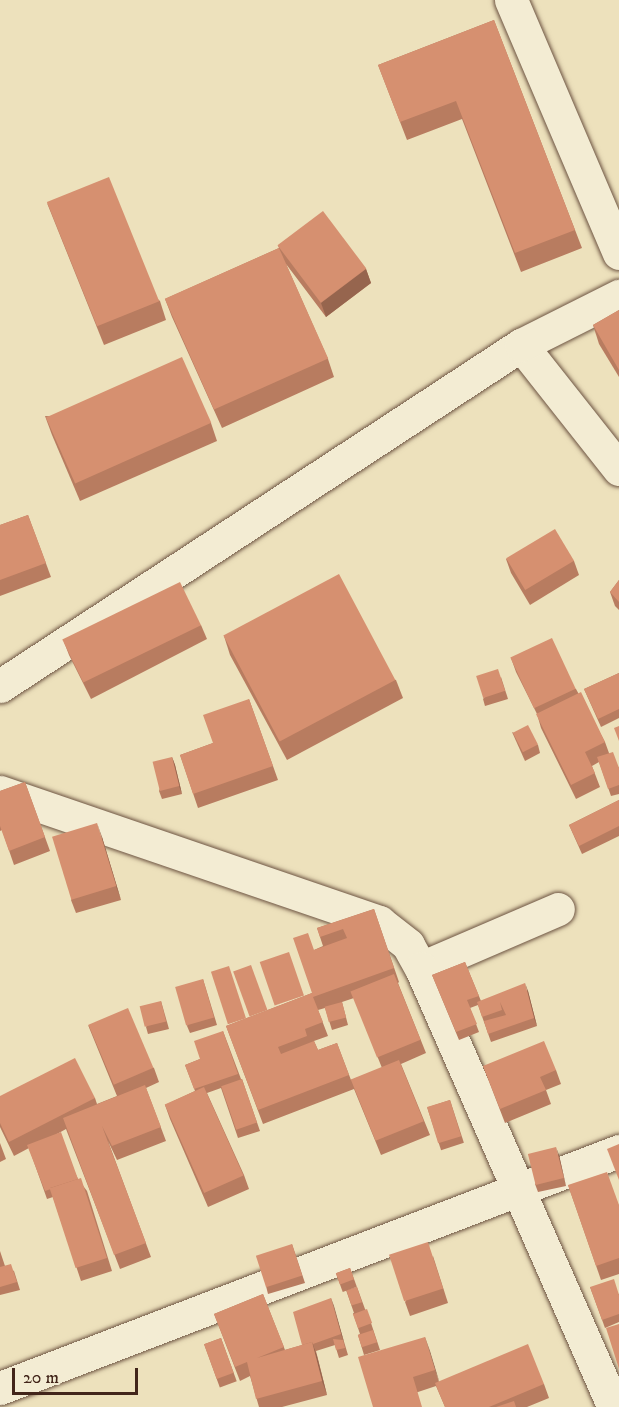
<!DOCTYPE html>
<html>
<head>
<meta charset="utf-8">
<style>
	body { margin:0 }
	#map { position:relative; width:619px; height:1407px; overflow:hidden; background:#ede1bc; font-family:"IM FELL DW Pica",serif }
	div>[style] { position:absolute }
	.roads { filter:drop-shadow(0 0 2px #6d5442) drop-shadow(0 0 2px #6d5442) }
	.minor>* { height:33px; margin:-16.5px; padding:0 16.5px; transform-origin:16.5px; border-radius:16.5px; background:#f3ecd3 }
	.wall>* { inset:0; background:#b87c60; transform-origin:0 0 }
	.shaded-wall>* { inset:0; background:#96654e }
	.building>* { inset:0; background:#d69070; transform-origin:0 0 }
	span { translate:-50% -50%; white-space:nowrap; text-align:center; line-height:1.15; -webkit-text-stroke:5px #f3ecd3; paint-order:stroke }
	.scale { position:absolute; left:12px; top:1368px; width:126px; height:27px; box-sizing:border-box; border:3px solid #42251a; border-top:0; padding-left:8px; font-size:18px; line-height:21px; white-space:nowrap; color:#42251a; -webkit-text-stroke:4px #f3ecd3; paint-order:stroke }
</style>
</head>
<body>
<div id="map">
	<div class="roads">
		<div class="minor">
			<div style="left:511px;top:0;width:275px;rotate:66.9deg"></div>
			<div style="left:521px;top:345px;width:158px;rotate:51.7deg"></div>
			<div style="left:0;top:686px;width:623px;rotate:-33.21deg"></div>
			<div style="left:521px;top:345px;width:110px;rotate:-26.6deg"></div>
			<div style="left:0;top:792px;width:401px;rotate:18.9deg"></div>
			<div style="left:379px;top:922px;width:37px;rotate:38deg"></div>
			<div style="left:408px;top:945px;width:26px;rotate:61deg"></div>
			<div style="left:421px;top:968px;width:149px;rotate:-23.3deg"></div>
			<div style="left:421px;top:968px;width:480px;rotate:66.3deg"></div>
			<div style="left:0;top:1388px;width:663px;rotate:-20.95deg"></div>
		</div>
	</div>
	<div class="wall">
		<div style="clip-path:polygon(494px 20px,582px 248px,521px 272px,462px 119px,407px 140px,378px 65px)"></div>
		<div style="clip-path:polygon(47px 203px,160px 301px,166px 320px,104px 345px)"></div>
		<div style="clip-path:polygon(278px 246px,366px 269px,371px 283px,326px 317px,286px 264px,328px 359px,334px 377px,222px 428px,172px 317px,165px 299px,279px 248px)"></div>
		<div style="clip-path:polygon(619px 310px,619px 377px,599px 344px,593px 325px)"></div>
		<div style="clip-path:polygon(45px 416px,211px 423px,217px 441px,80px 501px,52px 435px)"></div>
		<div style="clip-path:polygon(28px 515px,51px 577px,0 596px,0 525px)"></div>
		<div style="clip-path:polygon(506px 559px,574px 561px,579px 575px,530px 605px,511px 573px)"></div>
		<div style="clip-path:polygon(619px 580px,619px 610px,615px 606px,610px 592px)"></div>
		<div style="clip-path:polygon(201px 625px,207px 639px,91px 699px,69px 655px,64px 642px)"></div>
		<div style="clip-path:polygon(224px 636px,396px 680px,403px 698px,287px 760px,230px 655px)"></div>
		<div style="clip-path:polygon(511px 658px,576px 689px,605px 742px,609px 753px,619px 768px,619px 794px,611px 796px,599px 762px,592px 766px,600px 787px,576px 799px,541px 728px,537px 714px,516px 672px)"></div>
		<div style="clip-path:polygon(619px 673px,619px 718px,601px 727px,584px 689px)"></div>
		<div style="clip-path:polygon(501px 677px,508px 699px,485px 706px,483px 699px)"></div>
		<div style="clip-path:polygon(249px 699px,278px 780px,198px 808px,180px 755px,213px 743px)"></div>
		<div style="clip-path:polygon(512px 732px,538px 745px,540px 753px,525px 761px)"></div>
		<div style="clip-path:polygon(172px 757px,175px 765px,182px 794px,162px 799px,159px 791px)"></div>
		<div style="clip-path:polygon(25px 782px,50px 851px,14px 865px,2px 830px,0 831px,0 791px)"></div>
		<div style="clip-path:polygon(619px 800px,619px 836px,582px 854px,569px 825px)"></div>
		<div style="clip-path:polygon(102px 837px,121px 900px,76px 913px,71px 900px)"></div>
		<div style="clip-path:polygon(evenodd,374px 909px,399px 982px,398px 983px,426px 1053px,401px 1064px,430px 1135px,381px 1155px,354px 1089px,263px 1124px,226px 1026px,312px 993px,314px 950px,323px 946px,317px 928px,374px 909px,354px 998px,382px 1068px,351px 1080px,337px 1043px,318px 1050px,314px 1041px,328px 1036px,318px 1010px,325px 1008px,332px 1030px,348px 1025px,342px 1002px,354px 998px)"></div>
		<div style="clip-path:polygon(465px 962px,481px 1001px,528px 991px,537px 1026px,491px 1042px,478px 1005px,470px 1008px,479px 1032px,459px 1040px,432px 975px)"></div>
		<div style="clip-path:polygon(203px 979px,217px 1025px,190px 1033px,187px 1026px)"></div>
		<div style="clip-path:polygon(161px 1001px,169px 1029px,148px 1034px,146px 1027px)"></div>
		<div style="clip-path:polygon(88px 1025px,154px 1068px,159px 1082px,146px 1088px,166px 1141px,117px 1160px,108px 1141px,151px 1257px,120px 1269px,66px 1129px,57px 1134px,78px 1179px,87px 1191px,112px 1271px,81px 1281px,53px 1197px,47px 1199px,29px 1148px,14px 1156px,0 1127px,0 1096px,95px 1098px,97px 1104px,117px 1096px)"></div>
		<div style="clip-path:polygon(223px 1031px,241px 1079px,242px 1079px,260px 1131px,238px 1138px,221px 1088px,207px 1093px,244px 1175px,249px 1189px,208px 1207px,170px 1119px,165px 1105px,195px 1091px,185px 1065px,200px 1059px)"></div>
		<div style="clip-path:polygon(483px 1066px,556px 1070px,561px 1084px,546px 1090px,551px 1104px,505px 1123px)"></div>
		<div style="left:450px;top:1100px;width:45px;height:24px;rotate:72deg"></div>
		<div style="clip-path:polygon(0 1143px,6px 1159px,0 1162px)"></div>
		<div style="clip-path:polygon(559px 1155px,566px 1186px,538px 1192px,535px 1184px)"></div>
		<div style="clip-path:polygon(568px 1185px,619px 1205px,619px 1274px,601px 1280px)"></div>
		<div style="clip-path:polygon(292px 1244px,305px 1283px,268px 1294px,266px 1286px)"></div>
		<div style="clip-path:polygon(0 1251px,5px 1266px,14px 1271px,20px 1290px,0 1295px)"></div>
		<div style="clip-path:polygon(433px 1256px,448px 1303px,410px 1316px,405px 1302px)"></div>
		<div style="left:350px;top:1268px;width:20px;height:15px;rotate:70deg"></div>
		<div style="clip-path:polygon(357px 1287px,365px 1309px,369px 1317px,380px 1350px,364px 1355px,358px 1335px,360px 1334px,353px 1313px,354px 1313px,346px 1290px)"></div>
		<div style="clip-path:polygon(590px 1287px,619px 1294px,619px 1322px,605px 1328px)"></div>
		<div style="clip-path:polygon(263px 1294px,285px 1350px,302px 1345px,331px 1298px,348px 1355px,339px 1358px,335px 1345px,316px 1351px,327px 1395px,282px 1407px,259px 1407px,250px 1376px,240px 1381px,214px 1314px)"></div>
		<div style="clip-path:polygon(425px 1337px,439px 1382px,544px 1384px,549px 1398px,527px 1407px,445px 1407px,436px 1386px,373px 1407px)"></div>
		<div style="left:221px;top:1338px;width:46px;height:18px;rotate:70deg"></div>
	</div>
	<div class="shaded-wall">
		<div style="clip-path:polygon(366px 269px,371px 283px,326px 317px,321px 303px)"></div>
		<div style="clip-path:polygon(172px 757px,175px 765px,182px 794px,179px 786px)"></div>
		<div style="clip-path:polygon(97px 823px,102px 837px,121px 900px,116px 886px)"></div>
		<div style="clip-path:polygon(525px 983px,528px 991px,537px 1026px,534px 1018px)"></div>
		<div style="clip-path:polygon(556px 1147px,559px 1155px,566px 1186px,564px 1178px)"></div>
		<div style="clip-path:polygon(331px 1298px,334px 1306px,344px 1342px,341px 1334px)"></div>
		<div style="clip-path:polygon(425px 1337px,430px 1351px,440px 1384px,435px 1370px)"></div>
		<div style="clip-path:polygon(312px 1342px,317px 1356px,327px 1395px,322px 1381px)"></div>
	</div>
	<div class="building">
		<div style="clip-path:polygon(494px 20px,575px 230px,515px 253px,456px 101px,400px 122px,378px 65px)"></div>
		<div style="left:109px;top:177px;width:134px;height:67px;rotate:68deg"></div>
		<div style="left:323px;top:211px;width:72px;height:57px;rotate:53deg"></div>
		<div style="left:279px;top:248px;width:121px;height:125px;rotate:66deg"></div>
		<div style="clip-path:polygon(619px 310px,619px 370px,593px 325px)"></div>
		<div style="left:182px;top:357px;width:72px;height:149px;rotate:66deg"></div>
		<div style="clip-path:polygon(28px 515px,46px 563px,0 580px,0 525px)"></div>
		<div style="left:555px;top:529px;width:37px;height:57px;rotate:59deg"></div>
		<div style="left:339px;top:574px;width:120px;height:131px;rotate:62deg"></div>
		<div style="clip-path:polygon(619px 580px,619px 602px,610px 592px)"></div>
		<div style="left:180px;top:582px;width:48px;height:131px;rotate:64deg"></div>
		<div style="left:552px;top:638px;width:56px;height:46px;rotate:65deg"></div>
		<div style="left:498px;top:669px;width:23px;height:23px;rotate:72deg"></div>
		<div style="clip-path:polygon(619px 673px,619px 709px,598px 719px,584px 689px)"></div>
		<div style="clip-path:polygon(581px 692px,605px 742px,585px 752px,595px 773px,571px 785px,536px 714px)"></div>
		<div style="clip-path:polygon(249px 699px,273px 766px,193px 794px,180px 755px,213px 743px,203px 715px)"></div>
		<div style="left:528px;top:725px;width:22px;height:17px;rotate:63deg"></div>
		<div style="clip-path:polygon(619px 726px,619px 741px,614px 728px)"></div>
		<div style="clip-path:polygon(613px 752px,619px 768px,619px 785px,608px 789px,597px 757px)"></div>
		<div style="left:172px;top:757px;width:30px;height:20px;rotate:76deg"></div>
		<div style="clip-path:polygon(25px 782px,45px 837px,9px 851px,0 826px,0 791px)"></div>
		<div style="clip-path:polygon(619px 800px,619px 826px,579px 846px,569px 825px)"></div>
		<div style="left:97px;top:823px;width:66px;height:47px;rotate:73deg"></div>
		<div style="clip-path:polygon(374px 909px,394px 968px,313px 997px,323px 1022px,305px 1029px,307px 1036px,278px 1047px,281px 1054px,314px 1041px,318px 1050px,337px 1043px,349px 1075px,258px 1110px,226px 1026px,312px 993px,293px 938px,308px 933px,314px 950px,347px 938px,343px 929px,320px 937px,317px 928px)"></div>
		<div style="left:289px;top:952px;width:46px;height:31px;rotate:71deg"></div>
		<div style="clip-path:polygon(465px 962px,479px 996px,467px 1000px,477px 1024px,456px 1032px,432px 975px)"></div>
		<div style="left:251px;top:965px;width:48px;height:19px;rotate:70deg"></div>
		<div style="left:229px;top:966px;width:55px;height:19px;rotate:72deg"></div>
		<div style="left:394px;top:974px;width:71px;height:47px;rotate:68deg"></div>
		<div style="left:203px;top:979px;width:40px;height:29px;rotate:74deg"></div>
		<div style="clip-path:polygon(525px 983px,534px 1018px,488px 1034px,484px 1021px,506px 1015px,500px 1002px,502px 1010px,482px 1017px,477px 1002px)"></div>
		<div style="left:161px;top:1001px;width:21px;height:22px;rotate:76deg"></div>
		<div style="left:342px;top:1002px;width:16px;height:18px;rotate:75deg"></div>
		<div style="left:128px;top:1008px;width:65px;height:43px;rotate:67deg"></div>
		<div style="clip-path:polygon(223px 1031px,238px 1074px,194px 1089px,185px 1065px,200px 1059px,194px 1041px)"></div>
		<div style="clip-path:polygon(544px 1041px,556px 1070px,540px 1077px,546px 1090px,500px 1109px,483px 1066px)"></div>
		<div style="clip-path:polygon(75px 1058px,95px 1098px,9px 1142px,0 1123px,0 1096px)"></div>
		<div style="left:399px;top:1060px;width:66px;height:52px;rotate:68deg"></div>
		<div style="left:242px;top:1079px;width:46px;height:22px;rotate:71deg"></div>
		<div style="clip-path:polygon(145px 1085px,161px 1127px,112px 1146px,102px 1126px,146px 1243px,114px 1255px,63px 1118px)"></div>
		<div style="left:204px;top:1087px;width:97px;height:43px;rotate:66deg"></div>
		<div style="left:450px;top:1100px;width:38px;height:24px;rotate:73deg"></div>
		<div style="clip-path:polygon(61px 1132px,78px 1179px,50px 1188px,51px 1189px,45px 1191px,27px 1145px)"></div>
		<div style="clip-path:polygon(619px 1144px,619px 1180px,607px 1149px)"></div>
		<div style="left:556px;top:1147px;width:32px;height:29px;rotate:76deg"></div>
		<div style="clip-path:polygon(607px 1172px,619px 1205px,619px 1258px,596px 1266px,568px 1185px)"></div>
		<div style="left:81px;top:1178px;width:84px;height:33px;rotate:72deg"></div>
		<div style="left:428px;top:1242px;width:49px;height:41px;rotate:72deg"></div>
		<div style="left:292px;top:1244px;width:33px;height:38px;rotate:72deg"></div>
		<div style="clip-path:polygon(11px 1264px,17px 1282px,0 1287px,0 1267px)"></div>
		<div style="left:350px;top:1268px;width:12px;height:15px;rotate:70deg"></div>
		<div style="clip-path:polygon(614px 1279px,619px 1295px,619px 1314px,602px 1320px,590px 1287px)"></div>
		<div style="left:357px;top:1287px;width:16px;height:11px;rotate:72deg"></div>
		<div style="clip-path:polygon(263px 1294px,284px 1347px,257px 1358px,312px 1342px,322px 1381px,256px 1399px,247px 1362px,235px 1367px,214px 1314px)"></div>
		<div style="clip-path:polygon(331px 1298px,341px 1334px,313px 1344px,312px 1342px,302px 1345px,293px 1312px)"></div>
		<div style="left:367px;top:1309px;width:15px;height:15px;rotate:70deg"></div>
		<div style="clip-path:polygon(619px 1324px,619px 1369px,606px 1328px)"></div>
		<div style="left:373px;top:1330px;width:13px;height:16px;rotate:72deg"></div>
		<div style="clip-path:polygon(425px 1337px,435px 1370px,413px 1377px,422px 1407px,373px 1407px,358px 1357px)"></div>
		<div style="left:221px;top:1338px;width:37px;height:18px;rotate:70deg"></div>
		<div style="clip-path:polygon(333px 1339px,343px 1340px,345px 1348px,336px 1350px)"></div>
		<div style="clip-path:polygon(528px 1344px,544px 1384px,489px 1407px,445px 1407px,435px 1383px)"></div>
		<div style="clip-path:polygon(514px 1401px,516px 1407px,496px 1407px)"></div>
	</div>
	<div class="scale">20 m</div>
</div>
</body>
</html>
